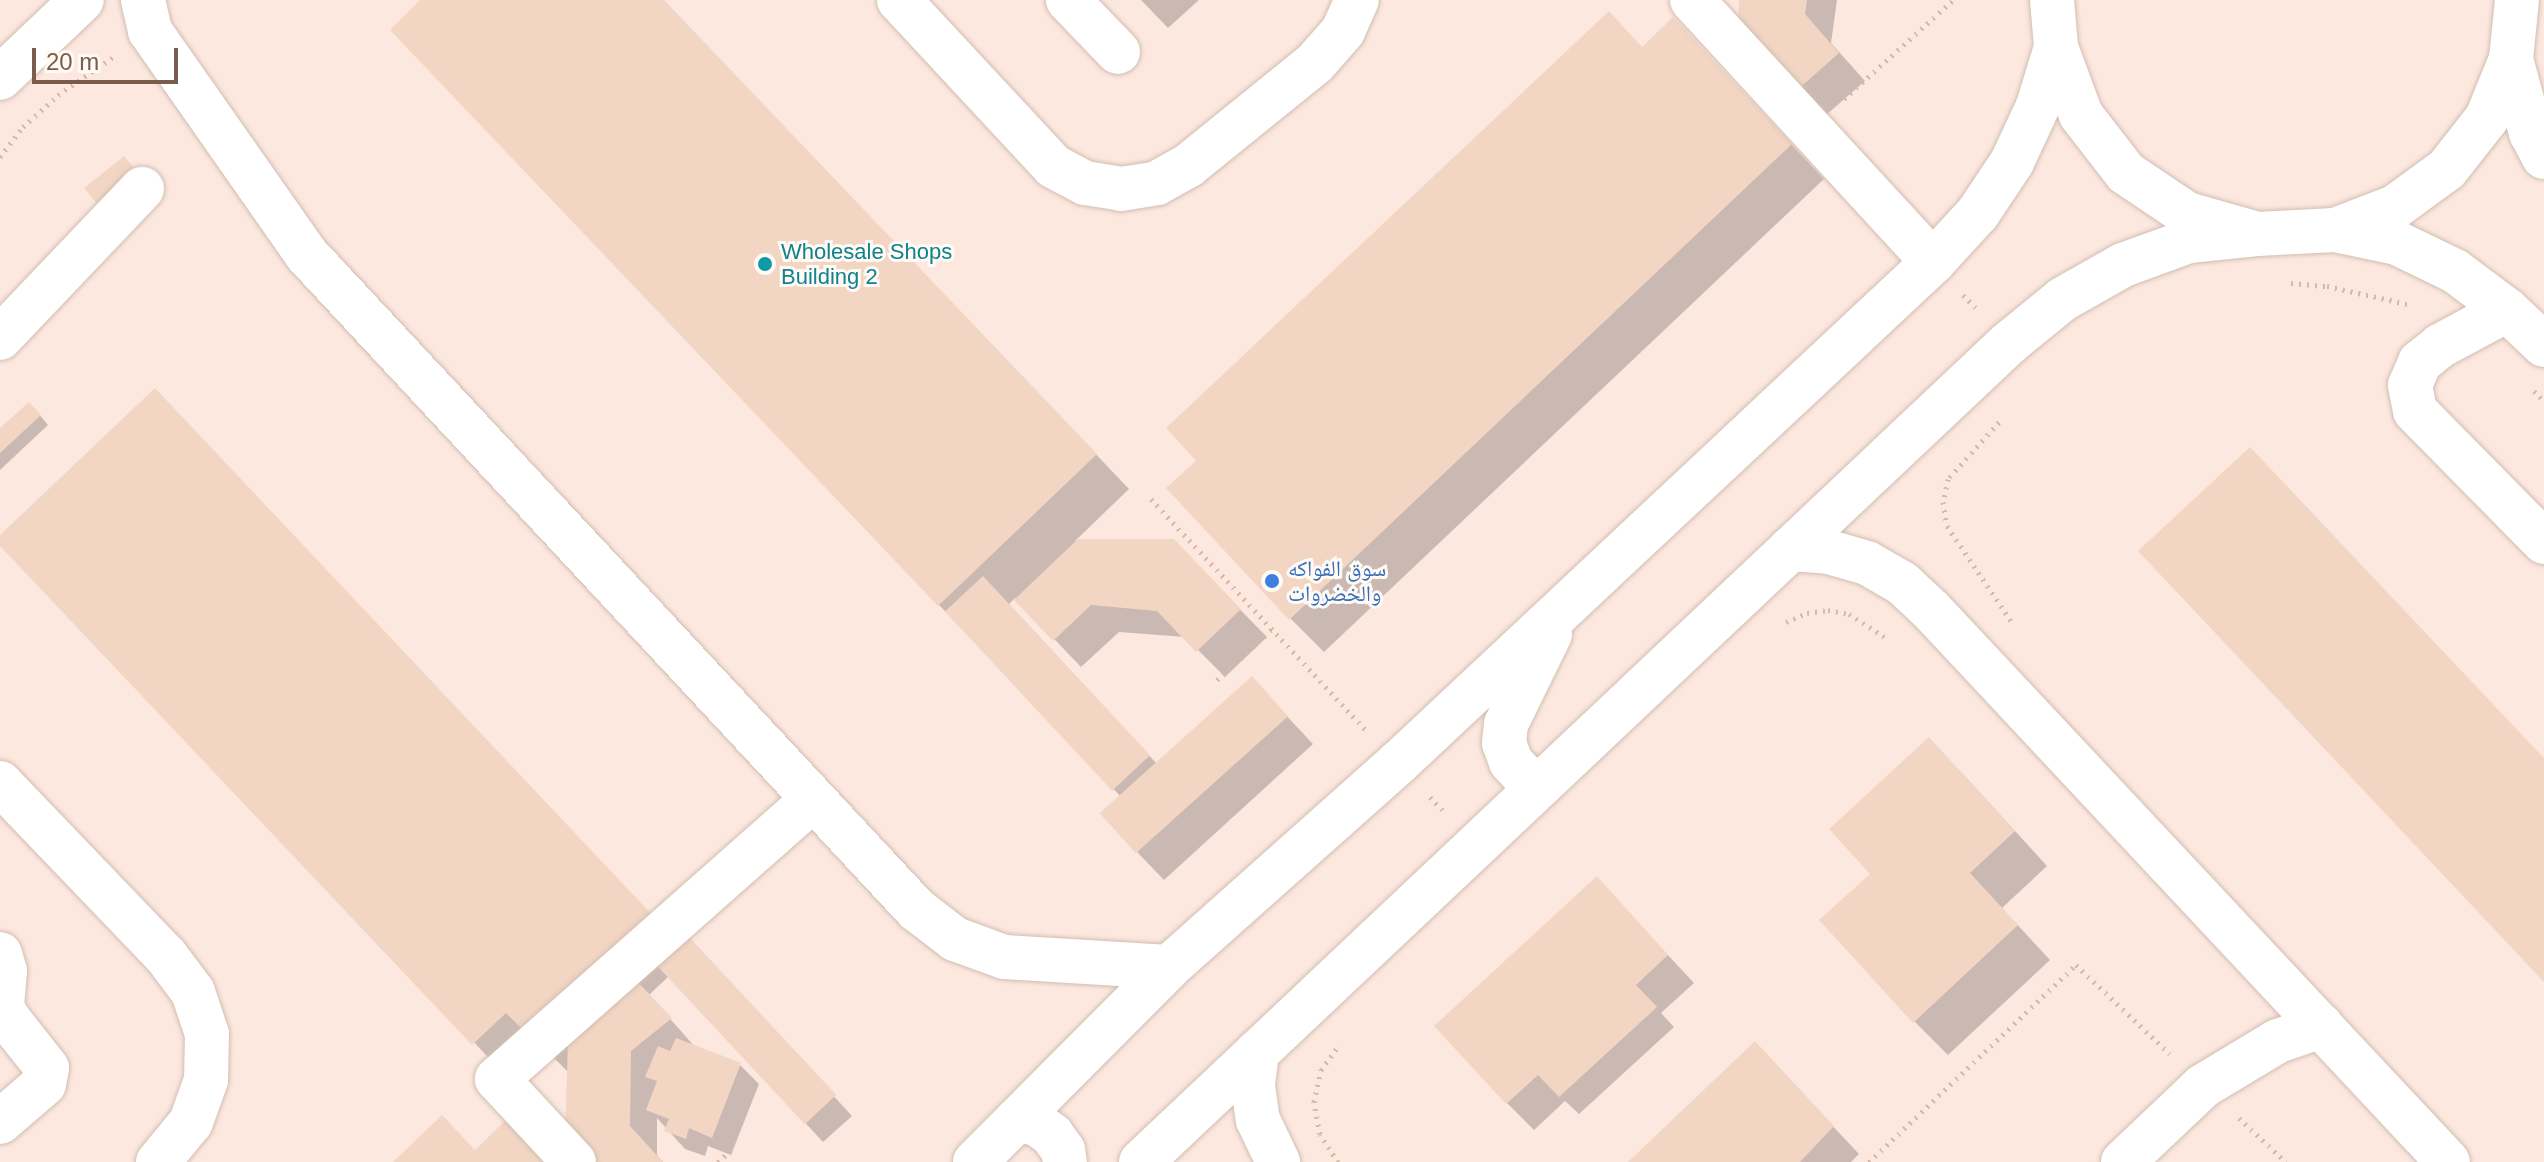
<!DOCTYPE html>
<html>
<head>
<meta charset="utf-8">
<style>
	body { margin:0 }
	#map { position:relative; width:2544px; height:1162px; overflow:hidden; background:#fdf6ec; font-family:Helvetica,"Noto Naskh Arabic",sans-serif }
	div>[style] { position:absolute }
	.commercial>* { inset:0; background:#fde8e0; transform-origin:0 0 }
	.shadow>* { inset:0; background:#0003 }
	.building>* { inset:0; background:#f3d5c3; transform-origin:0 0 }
	.path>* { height:5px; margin-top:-2.5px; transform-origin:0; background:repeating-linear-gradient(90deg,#d9b8a5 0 2px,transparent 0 8px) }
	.roads { filter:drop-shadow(0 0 2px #d1beb0) drop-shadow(0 0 2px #d1beb0) }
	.minor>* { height:44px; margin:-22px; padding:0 22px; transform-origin:22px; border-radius:22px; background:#fff }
	.dots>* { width:22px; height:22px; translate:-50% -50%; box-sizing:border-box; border:4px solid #fffaf3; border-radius:50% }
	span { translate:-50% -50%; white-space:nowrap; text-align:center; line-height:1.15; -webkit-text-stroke:6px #fffaf3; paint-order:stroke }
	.culture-label { font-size:22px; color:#0d838f }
	.left { translate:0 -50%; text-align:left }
	.shop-label { font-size:22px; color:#366cbe }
	.scale { position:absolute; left:32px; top:48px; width:146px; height:36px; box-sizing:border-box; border:4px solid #7a5c4d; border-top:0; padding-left:10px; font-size:24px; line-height:28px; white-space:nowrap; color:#7a5c4d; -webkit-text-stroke:6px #fffaf3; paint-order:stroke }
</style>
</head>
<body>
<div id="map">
	<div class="commercial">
		<div style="left:0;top:0;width:2544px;height:1162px"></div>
	</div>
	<div class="shadow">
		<div style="clip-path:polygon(423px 0,663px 0,1129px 489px,1075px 541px,1173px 541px,1267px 637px,1225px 677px,1185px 637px,1119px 632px,1081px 667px,1015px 598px,1009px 604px,1158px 765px,1252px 679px,1313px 744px,1164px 880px,1138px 853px,1122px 798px,434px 72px)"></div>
		<div style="clip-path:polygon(1141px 0,1199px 0,1168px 28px)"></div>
		<div style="clip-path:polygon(1741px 0,1837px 0,1831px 43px,1865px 81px,1825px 116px,1798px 89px)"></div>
		<div style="clip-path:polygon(1643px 48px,1706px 53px,1824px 179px,1324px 652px,1290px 618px,1198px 461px)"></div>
		<div style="clip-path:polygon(38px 413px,48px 425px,0 470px,0 431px)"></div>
		<div style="clip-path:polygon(0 538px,668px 933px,695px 944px,852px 1116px,823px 1142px,669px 976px,649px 995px,696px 1048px,740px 1065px,759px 1084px,731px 1155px,708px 1146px,705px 1156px,685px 1149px,657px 1118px,657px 1155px,663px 1162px,594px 1162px,569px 1073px,541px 1045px,507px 1077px,0 543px)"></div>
		<div style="clip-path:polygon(1962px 773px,2047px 866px,2002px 908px,2050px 960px,1948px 1055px,1914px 1021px,1873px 874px)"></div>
		<div style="clip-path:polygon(1597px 879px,1694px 983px,1661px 1013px,1674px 1027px,1579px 1114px,1565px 1101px,1534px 1130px,1507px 1103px)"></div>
		<div style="clip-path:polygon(1781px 1071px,1859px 1154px,1851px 1162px,1631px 1162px)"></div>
	</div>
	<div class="building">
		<div style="clip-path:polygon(420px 0,664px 0,1097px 454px,938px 606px,390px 30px)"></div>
		<div style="clip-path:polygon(1739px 0,1807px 0,1805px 14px,1839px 53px,1796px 91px,1738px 24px)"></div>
		<div style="clip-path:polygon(1609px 11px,1642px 47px,1673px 17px,1792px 144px,1289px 620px,1166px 488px,1196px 461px,1166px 428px)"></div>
		<div style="left:124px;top:156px;width:21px;height:51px;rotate:51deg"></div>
		<div style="clip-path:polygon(155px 388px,658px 921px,533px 1040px,506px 1013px,472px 1045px,0 546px,0 535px)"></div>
		<div style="clip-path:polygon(29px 402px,41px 415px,0 453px,0 428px)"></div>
		<div style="clip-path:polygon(2250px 447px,2544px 758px,2544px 982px,2138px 551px)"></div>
		<div style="clip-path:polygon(1078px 539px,1174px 539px,1241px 609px,1196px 652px,1157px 611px,1091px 605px,1053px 641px,1014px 600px)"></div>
		<div style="left:983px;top:576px;width:245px;height:52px;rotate:47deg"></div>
		<div style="left:1252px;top:676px;width:54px;height:205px;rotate:48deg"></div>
		<div style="clip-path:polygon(1929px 737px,2015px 831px,1970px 873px,2018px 925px,1913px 1023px,1819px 920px,1870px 874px,1829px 829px)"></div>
		<div style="clip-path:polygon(1597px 876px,1668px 955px,1636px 985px,1657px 1007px,1559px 1097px,1538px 1075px,1506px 1104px,1434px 1026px)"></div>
		<div style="left:676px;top:923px;width:235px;height:43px;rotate:47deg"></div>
		<div style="clip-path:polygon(631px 975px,672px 1018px,631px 1051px,630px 1126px,663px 1162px,591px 1162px,565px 1135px,568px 1040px)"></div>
		<div style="clip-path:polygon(676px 1038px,741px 1063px,712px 1138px,689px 1128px,686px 1139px,664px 1131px,669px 1119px,646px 1110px,657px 1081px,645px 1077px,658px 1046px,670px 1051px)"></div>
		<div style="clip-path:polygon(1755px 1041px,1834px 1126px,1800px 1162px,1628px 1162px)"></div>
		<div style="clip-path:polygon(442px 1115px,475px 1150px,507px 1119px,547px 1162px,393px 1162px)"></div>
	</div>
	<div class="path">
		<div style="left:1844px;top:99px;width:147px;rotate:-42.2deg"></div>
		<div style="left:0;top:157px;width:38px;rotate:-53deg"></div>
		<div style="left:23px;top:127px;width:47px;rotate:-42.4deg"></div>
		<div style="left:58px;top:95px;width:67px;rotate:-34.6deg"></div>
		<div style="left:2291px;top:283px;width:36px;rotate:5deg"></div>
		<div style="left:2327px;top:286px;width:82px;rotate:12.7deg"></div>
		<div style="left:1963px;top:295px;width:23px;rotate:45deg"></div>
		<div style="left:2534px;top:391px;width:14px;rotate:45deg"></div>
		<div style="left:1999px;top:422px;width:76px;rotate:131.8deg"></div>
		<div style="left:1948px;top:479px;width:24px;rotate:102deg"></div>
		<div style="left:1943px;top:502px;width:24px;rotate:81deg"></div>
		<div style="left:1947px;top:526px;width:118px;rotate:56deg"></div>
		<div style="left:1151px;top:499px;width:314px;rotate:47.1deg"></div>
		<div style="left:1786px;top:622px;width:23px;rotate:-23deg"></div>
		<div style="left:1807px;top:613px;width:21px;rotate:-8deg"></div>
		<div style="left:1828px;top:610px;width:21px;rotate:11deg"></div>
		<div style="left:1849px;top:614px;width:44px;rotate:33deg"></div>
		<div style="left:1217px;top:680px;width:75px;rotate:-42.8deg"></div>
		<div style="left:1430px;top:797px;width:22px;rotate:47deg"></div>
		<div style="left:2239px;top:1118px;width:64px;rotate:43.1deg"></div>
		<div style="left:718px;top:1162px;width:23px;rotate:-43deg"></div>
		<div style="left:1338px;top:1162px;width:33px;rotate:-123deg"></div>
		<div style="left:1320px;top:1134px;width:33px;rotate:-101deg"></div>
		<div style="left:1314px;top:1102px;width:33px;rotate:-78deg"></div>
		<div style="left:1321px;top:1070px;width:32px;rotate:-54deg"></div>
		<div style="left:1869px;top:1162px;width:286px;rotate:-43.6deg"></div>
		<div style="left:2076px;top:965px;width:129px;rotate:43.4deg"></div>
	</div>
	<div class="roads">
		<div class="minor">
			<div style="left:143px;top:0;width:32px;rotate:77deg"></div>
			<div style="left:150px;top:31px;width:274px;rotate:55deg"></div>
			<div style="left:307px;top:255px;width:894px;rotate:47.04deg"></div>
			<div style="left:916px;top:909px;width:49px;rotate:37.6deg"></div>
			<div style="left:955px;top:939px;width:52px;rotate:20.2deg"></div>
			<div style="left:1004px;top:957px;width:165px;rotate:3.5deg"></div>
			<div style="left:899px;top:0;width:226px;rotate:47.1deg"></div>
			<div style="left:1053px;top:166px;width:36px;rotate:28deg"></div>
			<div style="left:1085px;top:183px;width:36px;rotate:9deg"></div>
			<div style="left:1121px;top:189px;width:36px;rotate:-9deg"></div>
			<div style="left:1157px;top:183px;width:37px;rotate:-29deg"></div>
			<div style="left:1189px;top:165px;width:162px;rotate:-39deg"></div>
			<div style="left:1315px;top:63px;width:43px;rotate:-48.8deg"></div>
			<div style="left:1343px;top:31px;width:34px;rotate:-66deg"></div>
			<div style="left:1068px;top:0;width:72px;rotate:46.1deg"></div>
			<div style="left:1692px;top:0;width:356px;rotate:47.4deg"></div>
			<div style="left:2052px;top:0;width:47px;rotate:85.1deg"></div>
			<div style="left:2056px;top:47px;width:72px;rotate:69.8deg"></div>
			<div style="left:2081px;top:115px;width:73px;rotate:52.2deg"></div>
			<div style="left:2126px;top:173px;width:73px;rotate:33.9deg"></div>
			<div style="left:2187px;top:214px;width:73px;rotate:15.9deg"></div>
			<div style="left:2257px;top:234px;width:78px;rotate:-2.9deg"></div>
			<div style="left:2335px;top:230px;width:64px;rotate:-21deg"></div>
			<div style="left:2395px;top:207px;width:64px;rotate:-36.2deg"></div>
			<div style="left:2447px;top:169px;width:65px;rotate:-51.9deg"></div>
			<div style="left:2487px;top:118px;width:64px;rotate:-67.9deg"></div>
			<div style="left:2511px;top:59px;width:59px;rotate:-84.2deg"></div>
			<div style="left:2511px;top:59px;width:77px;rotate:74.9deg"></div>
			<div style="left:2531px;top:133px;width:27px;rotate:62deg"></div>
			<div style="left:0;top:78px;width:113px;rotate:-43.6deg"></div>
			<div style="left:2335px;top:230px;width:63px;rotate:11.8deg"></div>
			<div style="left:2397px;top:243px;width:64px;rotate:25.8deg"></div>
			<div style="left:2455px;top:271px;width:65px;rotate:36.9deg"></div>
			<div style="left:2507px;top:310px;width:51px;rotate:43.4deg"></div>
			<div style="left:2507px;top:310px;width:76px;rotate:151.8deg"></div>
			<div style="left:2440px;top:346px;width:26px;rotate:141deg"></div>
			<div style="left:2420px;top:362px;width:25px;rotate:113deg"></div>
			<div style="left:2410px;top:385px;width:26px;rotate:79deg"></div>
			<div style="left:2415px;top:411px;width:184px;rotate:45.4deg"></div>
			<div style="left:0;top:338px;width:206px;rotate:-46.4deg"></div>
			<div style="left:1790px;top:549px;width:39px;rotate:4deg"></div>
			<div style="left:1829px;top:552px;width:40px;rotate:16deg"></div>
			<div style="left:1867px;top:563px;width:40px;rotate:29.7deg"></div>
			<div style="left:1902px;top:583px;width:40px;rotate:43deg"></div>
			<div style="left:1931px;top:610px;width:756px;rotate:46.88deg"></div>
			<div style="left:0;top:783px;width:240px;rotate:46.2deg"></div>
			<div style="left:166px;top:956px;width:45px;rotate:53.1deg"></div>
			<div style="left:193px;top:992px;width:44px;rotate:71.6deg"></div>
			<div style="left:207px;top:1034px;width:46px;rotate:91.2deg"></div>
			<div style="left:206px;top:1080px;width:45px;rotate:109.7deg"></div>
			<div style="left:191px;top:1122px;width:52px;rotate:129.5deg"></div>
			<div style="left:1541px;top:784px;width:19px;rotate:-155deg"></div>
			<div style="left:1524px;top:776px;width:19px;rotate:-133deg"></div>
			<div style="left:1511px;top:762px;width:20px;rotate:-110deg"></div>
			<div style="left:1504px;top:743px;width:19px;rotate:-84deg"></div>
			<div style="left:1506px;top:724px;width:100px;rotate:-63.9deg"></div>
			<div style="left:0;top:954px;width:18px;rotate:74deg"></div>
			<div style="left:5px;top:971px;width:36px;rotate:95deg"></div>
			<div style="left:2px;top:1007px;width:15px;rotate:62deg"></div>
			<div style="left:9px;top:1020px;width:61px;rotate:51.6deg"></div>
			<div style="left:47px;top:1068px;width:16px;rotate:101deg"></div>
			<div style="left:44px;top:1084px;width:58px;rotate:139.2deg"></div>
			<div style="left:1257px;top:1052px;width:34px;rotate:97deg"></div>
			<div style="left:1253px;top:1086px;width:34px;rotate:82deg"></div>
			<div style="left:1258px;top:1120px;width:47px;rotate:64.5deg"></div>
			<div style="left:1017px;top:1120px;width:20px;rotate:11deg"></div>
			<div style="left:1037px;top:1124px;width:19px;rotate:36deg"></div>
			<div style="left:1052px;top:1135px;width:19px;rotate:54deg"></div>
			<div style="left:1063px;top:1150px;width:12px;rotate:81deg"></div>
			<div style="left:574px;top:1162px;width:113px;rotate:-132.9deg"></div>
			<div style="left:497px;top:1079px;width:422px;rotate:-41.5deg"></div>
			<div style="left:975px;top:1162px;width:275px;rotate:-45.1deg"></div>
			<div style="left:1169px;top:967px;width:305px;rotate:-41.7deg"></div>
			<div style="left:1397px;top:764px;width:734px;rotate:-43.12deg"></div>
			<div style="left:1933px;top:262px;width:67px;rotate:-47.4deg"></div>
			<div style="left:1978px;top:213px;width:61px;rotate:-56.3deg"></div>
			<div style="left:2012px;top:162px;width:62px;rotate:-65.1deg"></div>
			<div style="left:2038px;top:106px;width:62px;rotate:-73deg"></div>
			<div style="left:1141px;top:1162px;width:1193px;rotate:-43.34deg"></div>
			<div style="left:2009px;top:343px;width:70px;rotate:-39.2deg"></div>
			<div style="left:2063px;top:299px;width:69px;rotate:-29.5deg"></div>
			<div style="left:2123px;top:265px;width:70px;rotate:-20deg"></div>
			<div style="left:2189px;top:241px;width:68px;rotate:-5.9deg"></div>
			<div style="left:2123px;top:1162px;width:110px;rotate:-43.5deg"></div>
			<div style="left:2203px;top:1086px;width:87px;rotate:-31deg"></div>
			<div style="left:2278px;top:1041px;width:46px;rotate:-19.2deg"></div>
		</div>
	</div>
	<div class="dots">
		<div style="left:765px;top:264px;background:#0f9aa8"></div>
		<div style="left:1272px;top:581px;background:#3f7fe0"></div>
	</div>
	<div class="culture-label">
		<span class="left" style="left:781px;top:264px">Wholesale Shops<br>Building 2</span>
	</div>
	<div class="shop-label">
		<span class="left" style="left:1288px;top:581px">سوق الفواكه<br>والخضروات</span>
	</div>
	<div class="scale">20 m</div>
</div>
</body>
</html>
